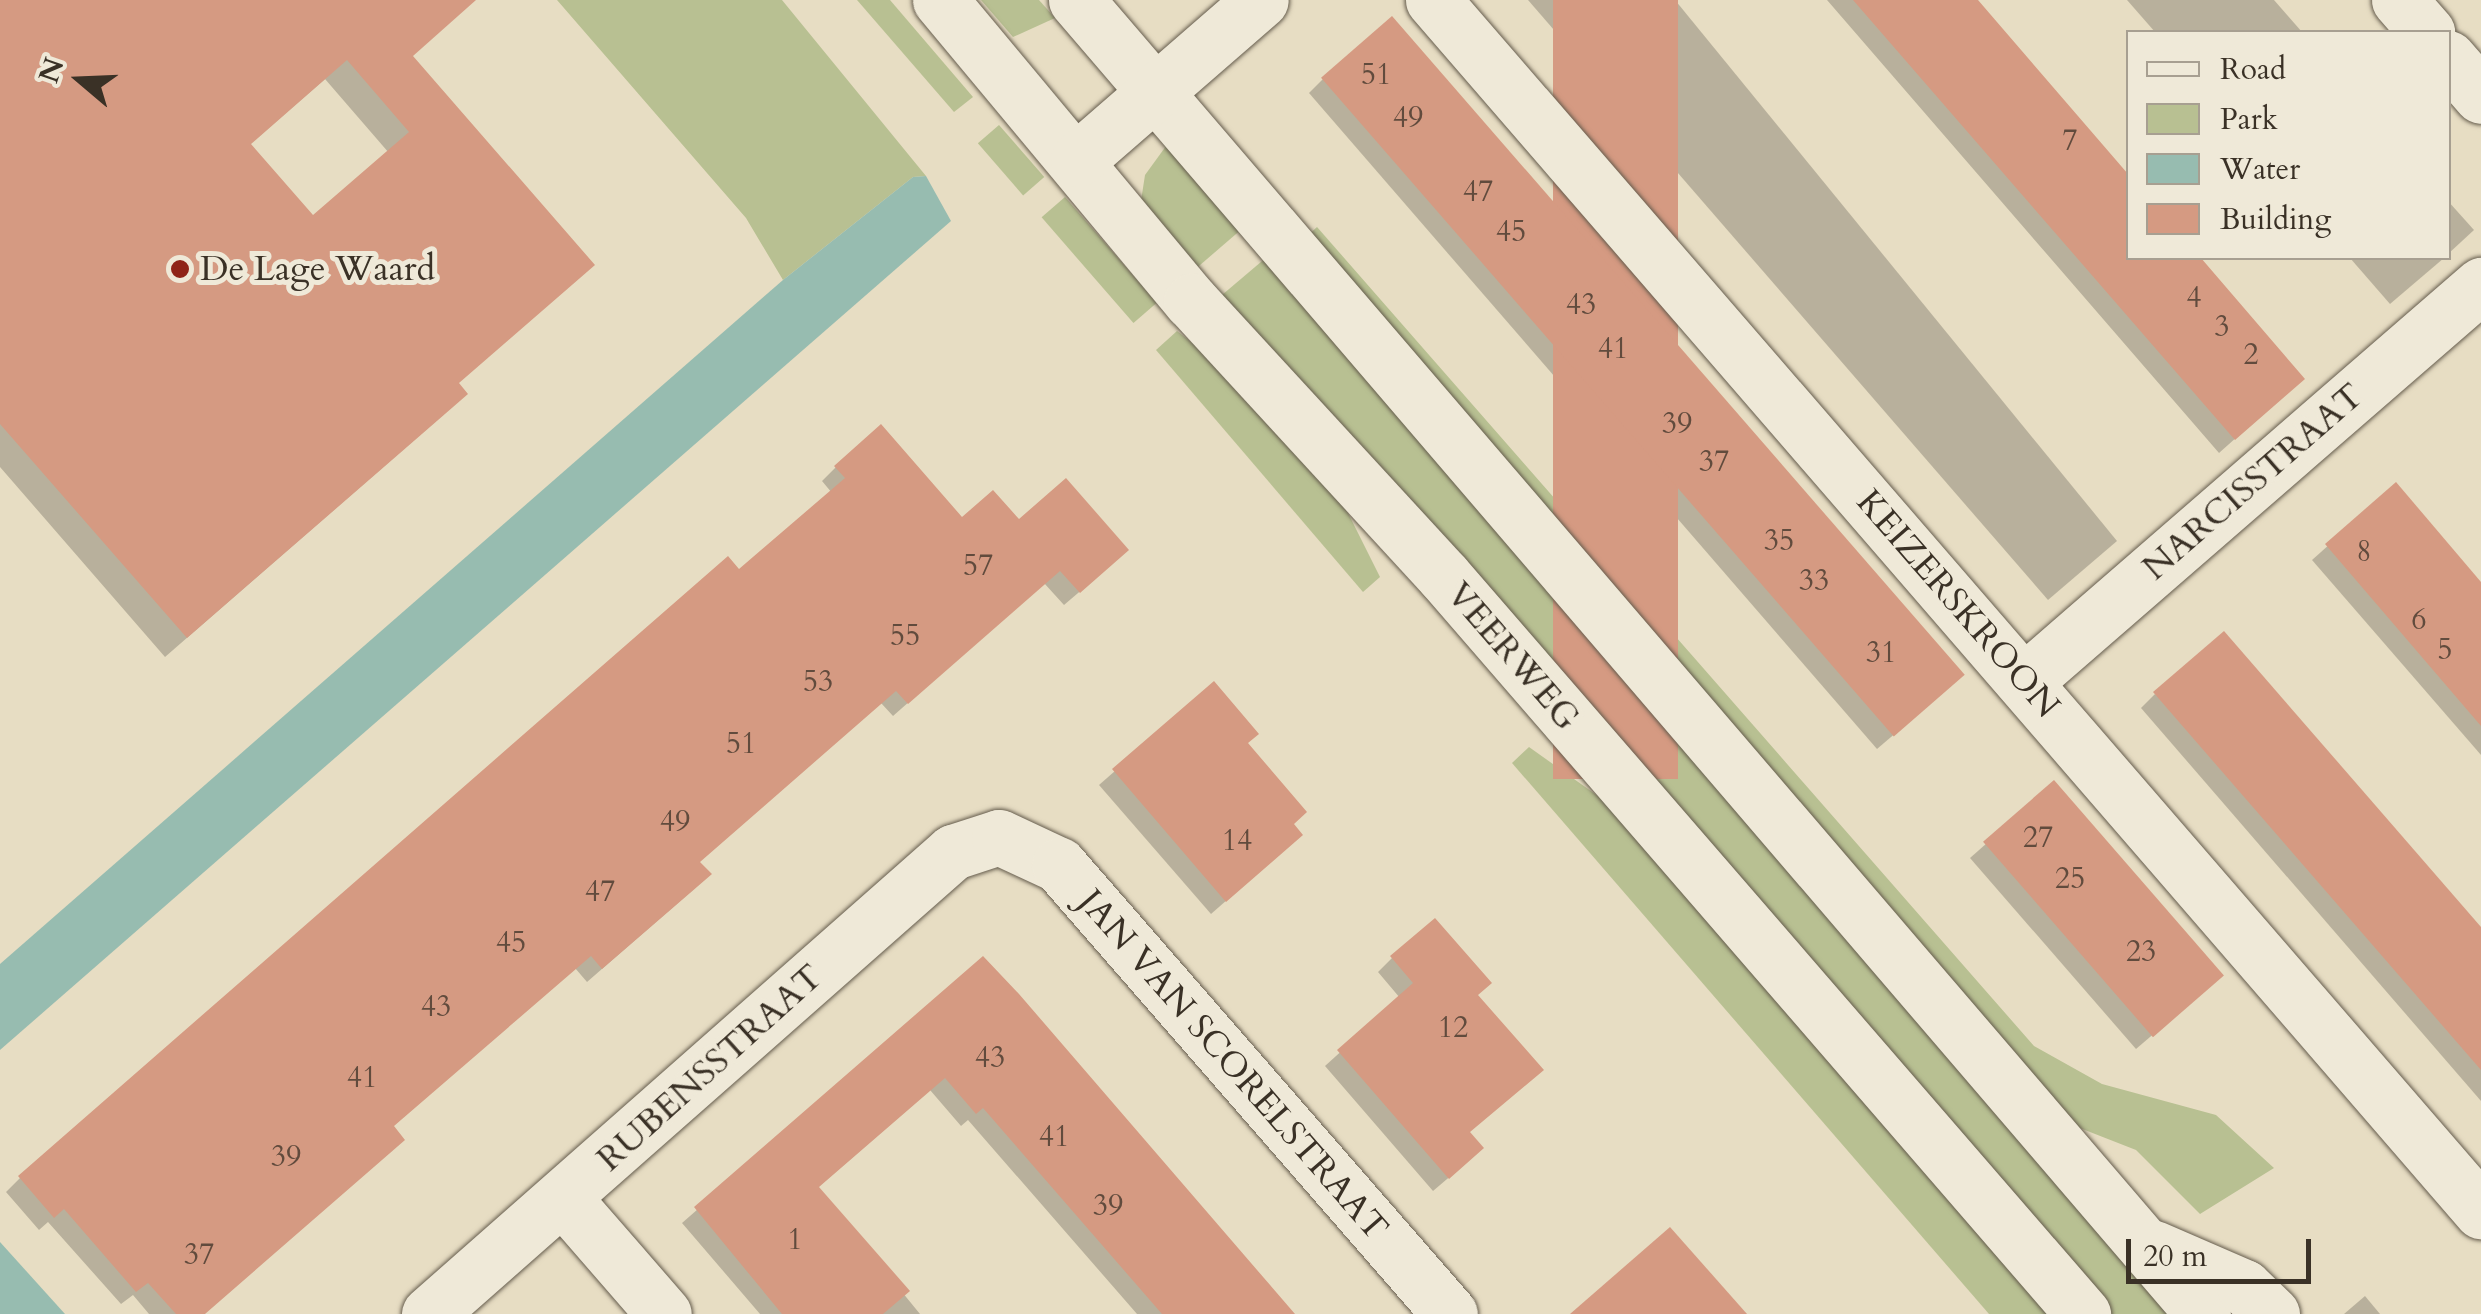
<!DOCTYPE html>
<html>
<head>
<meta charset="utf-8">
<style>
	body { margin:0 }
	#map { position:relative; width:2481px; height:1314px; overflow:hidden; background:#e7ddc3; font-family:Cardo,serif }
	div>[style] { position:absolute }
	.green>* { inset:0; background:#b8c092; transform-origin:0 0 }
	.water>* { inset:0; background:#97bcb0 }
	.shadow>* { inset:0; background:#0003 }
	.building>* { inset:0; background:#d59a82; transform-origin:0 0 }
	.roads { filter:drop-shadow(0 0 2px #655c4d) drop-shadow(0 0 2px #655c4d) }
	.minor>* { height:55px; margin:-27.5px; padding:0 27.5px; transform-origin:27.5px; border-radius:27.5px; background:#efe9d8 }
	.dots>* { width:28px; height:28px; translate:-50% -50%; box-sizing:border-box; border:5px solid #efe9d8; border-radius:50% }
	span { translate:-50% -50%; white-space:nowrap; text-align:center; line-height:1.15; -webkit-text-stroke:10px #efe9d8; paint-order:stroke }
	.number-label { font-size:30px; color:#614b3d }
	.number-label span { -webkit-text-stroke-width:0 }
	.poi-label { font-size:35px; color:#3a3126 }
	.left { translate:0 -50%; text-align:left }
	.street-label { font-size:35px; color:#3a3126 }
	.legend { position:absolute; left:2126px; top:30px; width:325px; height:230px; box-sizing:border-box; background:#efe9d8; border:2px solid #a79f91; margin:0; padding:12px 18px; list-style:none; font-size:30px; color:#3a3126 }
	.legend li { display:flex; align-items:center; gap:20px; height:50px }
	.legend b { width:50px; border:2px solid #a79f91 }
	.north { position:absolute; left:30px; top:30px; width:100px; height:100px; -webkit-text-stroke:8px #efe9d8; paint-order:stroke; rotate:289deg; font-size:28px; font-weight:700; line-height:40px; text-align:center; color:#3a3126 }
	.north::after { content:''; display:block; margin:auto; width:35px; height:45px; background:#3a3126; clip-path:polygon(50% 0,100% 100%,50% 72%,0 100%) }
	.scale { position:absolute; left:2126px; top:1239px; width:185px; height:45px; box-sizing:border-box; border:5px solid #3a3126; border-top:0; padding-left:12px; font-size:30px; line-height:35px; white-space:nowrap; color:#3a3126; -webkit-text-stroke:8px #efe9d8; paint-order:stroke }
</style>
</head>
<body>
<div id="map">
	<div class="green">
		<div style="clip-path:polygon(557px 0,782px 0,926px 176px,913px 177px,783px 280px,746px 218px)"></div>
		<div style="clip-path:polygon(857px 0,890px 0,973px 97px,954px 112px)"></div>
		<div style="clip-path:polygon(981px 0,1039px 0,1055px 18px,1013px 37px)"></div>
		<div style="left:999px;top:125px;width:69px;height:28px;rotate:49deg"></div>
		<div style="clip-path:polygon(1169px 142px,1243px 228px,1185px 278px,1141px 201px,1145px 175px)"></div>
		<div style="left:1065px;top:197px;width:140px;height:31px;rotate:49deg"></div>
		<div style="clip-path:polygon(1317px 227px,2034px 1046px,2102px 1084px,2216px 1115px,2274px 1168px,2200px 1214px,2136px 1150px,2067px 1123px,1303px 240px)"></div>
		<div style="clip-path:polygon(1268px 256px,2186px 1314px,2101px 1314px,1209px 306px)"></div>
		<div style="clip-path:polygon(1177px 331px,1255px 392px,1326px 469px,1380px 577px,1363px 592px,1156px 350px)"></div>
		<div style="clip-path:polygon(1529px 747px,1626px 816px,2058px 1314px,1989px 1314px,1512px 763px)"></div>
	</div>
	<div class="water">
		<div style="clip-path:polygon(926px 176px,951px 221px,0 1050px,0 964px,783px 280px,913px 177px)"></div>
		<div style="clip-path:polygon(0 1242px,65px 1314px,0 1314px)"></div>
	</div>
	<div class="shadow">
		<div style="clip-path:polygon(evenodd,0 0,427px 0,410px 57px,457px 385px,444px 414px,165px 657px,0 467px,0 0,325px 79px,389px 153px,313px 219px,249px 145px,325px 79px)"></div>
		<div style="clip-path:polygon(1528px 0,1675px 0,2117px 541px,2048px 600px)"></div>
		<div style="clip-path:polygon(1827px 0,1974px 0,2128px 178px,2128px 258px,2197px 258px,2302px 379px,2219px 453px)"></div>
		<div style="clip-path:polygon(2127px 0,2274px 0,2302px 32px,2155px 32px)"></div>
		<div style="clip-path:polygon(1323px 79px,1946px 690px,1877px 749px,1309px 93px)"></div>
		<div style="clip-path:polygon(2448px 201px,2474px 230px,2448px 254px)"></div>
		<div style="clip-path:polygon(2350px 258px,2444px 258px,2390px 304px)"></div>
		<div style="clip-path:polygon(836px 467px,961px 521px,1018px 522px,1112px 564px,1064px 605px,1044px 583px,893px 716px,881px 703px,698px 862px,695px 888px,587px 982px,575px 968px,392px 1127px,204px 1314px,149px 1314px,133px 1295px,121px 1304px,48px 1222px,39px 1230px,6px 1192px,20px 1178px,832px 493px,822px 481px)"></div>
		<div style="clip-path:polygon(2395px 486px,2481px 585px,2481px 755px,2312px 560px)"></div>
		<div style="clip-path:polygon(1214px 684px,1291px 825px,1285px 849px,1211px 914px,1099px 785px)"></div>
		<div style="clip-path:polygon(2155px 694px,2481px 931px,2481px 1101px,2141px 708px)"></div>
		<div style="clip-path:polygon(2054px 784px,2205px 990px,2136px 1049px,1970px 858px)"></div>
		<div style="clip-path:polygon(1392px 958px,1476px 996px,1467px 1162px,1433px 1191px,1325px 1066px,1400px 998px,1378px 972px)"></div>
		<div style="clip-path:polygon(983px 960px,1290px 1314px,1137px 1314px,968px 1120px,961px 1126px,930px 1090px,817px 1188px,920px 1314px,760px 1314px,682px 1223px)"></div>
		<div style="clip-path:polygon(2365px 1296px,2380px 1314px,2344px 1314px)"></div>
	</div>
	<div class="building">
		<div style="clip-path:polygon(evenodd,0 0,476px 0,413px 56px,595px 265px,459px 383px,468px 394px,187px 638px,0 424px,0 0,347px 60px,409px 132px,313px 215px,251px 144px,347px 60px)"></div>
		<div style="left:1553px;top:0;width:125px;height:779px"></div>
		<div style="clip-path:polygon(1853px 0,1978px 0,2128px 174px,2128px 258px,2201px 258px,2305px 379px,2235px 440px)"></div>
		<div style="left:1392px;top:16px;width:873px;height:94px;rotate:49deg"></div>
		<div style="clip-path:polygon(881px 424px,962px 517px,993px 490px,1019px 519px,1066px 478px,1129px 550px,1080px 593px,1060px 571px,908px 704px,896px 691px,700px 862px,712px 874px,602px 969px,591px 956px,394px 1126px,405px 1140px,205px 1314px,176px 1314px,148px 1283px,136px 1292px,64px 1209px,54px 1218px,18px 1176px,728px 556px,739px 569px,845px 478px,834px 466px)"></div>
		<div style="clip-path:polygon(2396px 482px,2481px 582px,2481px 726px,2325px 544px)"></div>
		<div style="clip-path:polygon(2224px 631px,2481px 927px,2481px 1070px,2153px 692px)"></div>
		<div style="clip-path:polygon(1214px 681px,1259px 734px,1248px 743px,1307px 812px,1294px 824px,1303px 835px,1226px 902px,1112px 769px)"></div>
		<div style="left:2054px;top:780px;width:259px;height:94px;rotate:49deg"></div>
		<div style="clip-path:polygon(1435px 918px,1492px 983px,1478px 995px,1544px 1070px,1470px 1132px,1484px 1148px,1449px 1179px,1337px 1050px,1413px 983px,1390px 956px)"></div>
		<div style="clip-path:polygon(983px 956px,1019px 994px,1295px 1314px,1162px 1314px,983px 1108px,976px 1114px,945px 1078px,819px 1187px,910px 1291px,883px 1314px,782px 1314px,694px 1207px)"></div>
		<div style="clip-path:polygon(1670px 1227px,1747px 1314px,1570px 1314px)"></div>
	</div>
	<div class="roads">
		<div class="minor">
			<div style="left:940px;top:0;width:392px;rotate:50.2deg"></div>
			<div style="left:1191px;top:301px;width:372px;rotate:47.4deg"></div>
			<div style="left:1443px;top:575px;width:978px;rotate:49.11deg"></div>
			<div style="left:1076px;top:0;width:1731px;rotate:49.38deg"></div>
			<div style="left:1433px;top:0;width:1602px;rotate:49.13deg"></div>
			<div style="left:2399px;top:0;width:43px;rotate:48.8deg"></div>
			<div style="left:2448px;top:58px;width:50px;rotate:49deg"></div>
			<div style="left:1078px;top:159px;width:242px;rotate:-41deg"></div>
			<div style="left:2026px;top:680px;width:603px;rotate:-40.96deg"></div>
			<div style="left:564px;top:1199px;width:152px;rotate:49deg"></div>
			<div style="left:2154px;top:1248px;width:98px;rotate:23.4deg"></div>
			<div style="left:2244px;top:1287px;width:39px;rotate:44deg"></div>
			<div style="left:429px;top:1314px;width:699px;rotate:-41.4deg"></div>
			<div style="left:953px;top:852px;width:48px;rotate:-18.1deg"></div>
			<div style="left:999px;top:837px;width:66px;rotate:25deg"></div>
			<div style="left:1059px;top:865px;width:595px;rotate:48.95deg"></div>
		</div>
	</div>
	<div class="dots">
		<div style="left:180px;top:269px;background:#8f2418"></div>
	</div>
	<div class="number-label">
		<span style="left:1376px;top:75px">51</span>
		<span style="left:1408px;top:118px">49</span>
		<span style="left:2070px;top:141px">7</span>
		<span style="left:1478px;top:192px">47</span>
		<span style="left:1511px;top:232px">45</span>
		<span style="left:2194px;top:298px">4</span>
		<span style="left:1581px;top:305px">43</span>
		<span style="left:2222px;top:327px">3</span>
		<span style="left:1613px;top:349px">41</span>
		<span style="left:2251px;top:355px">2</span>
		<span style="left:1677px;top:424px">39</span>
		<span style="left:1714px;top:462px">37</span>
		<span style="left:1779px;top:541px">35</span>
		<span style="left:2364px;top:552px">8</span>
		<span style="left:978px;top:566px">57</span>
		<span style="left:1814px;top:581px">33</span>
		<span style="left:2419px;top:620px">6</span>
		<span style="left:905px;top:636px">55</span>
		<span style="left:2445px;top:650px">5</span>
		<span style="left:1881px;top:653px">31</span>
		<span style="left:818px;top:682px">53</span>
		<span style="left:741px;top:744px">51</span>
		<span style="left:675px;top:822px">49</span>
		<span style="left:2038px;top:838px">27</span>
		<span style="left:1237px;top:841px">14</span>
		<span style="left:2070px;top:879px">25</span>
		<span style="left:600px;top:892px">47</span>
		<span style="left:511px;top:943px">45</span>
		<span style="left:2141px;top:952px">23</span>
		<span style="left:436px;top:1007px">43</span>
		<span style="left:1453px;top:1028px">12</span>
		<span style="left:990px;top:1058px">43</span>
		<span style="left:362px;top:1078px">41</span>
		<span style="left:1054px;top:1137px">41</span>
		<span style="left:286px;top:1157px">39</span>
		<span style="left:1108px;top:1206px">39</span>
		<span style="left:795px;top:1240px">1</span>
		<span style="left:199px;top:1255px">37</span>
	</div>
	<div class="poi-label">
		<span class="left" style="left:200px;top:269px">De Lage Waard</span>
	</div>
	<div class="street-label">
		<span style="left:2253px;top:482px;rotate:-41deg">NARCISSTRAAT</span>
		<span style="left:1958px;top:604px;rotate:49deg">KEIZERSKROON</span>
		<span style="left:1513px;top:656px;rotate:49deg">VEERWEG</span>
		<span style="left:1233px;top:1065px;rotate:49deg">JAN VAN SCORELSTRAAT</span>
		<span style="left:710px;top:1068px;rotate:-42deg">RUBENSSTRAAT</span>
	</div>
	<ul class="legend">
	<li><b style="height:12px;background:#efe9d8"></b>Road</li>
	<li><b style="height:28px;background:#b8c092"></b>Park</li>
	<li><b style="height:28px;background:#97bcb0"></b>Water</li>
	<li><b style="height:28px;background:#d59a82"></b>Building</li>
	</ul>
	<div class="north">N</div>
	<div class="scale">20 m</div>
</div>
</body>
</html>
